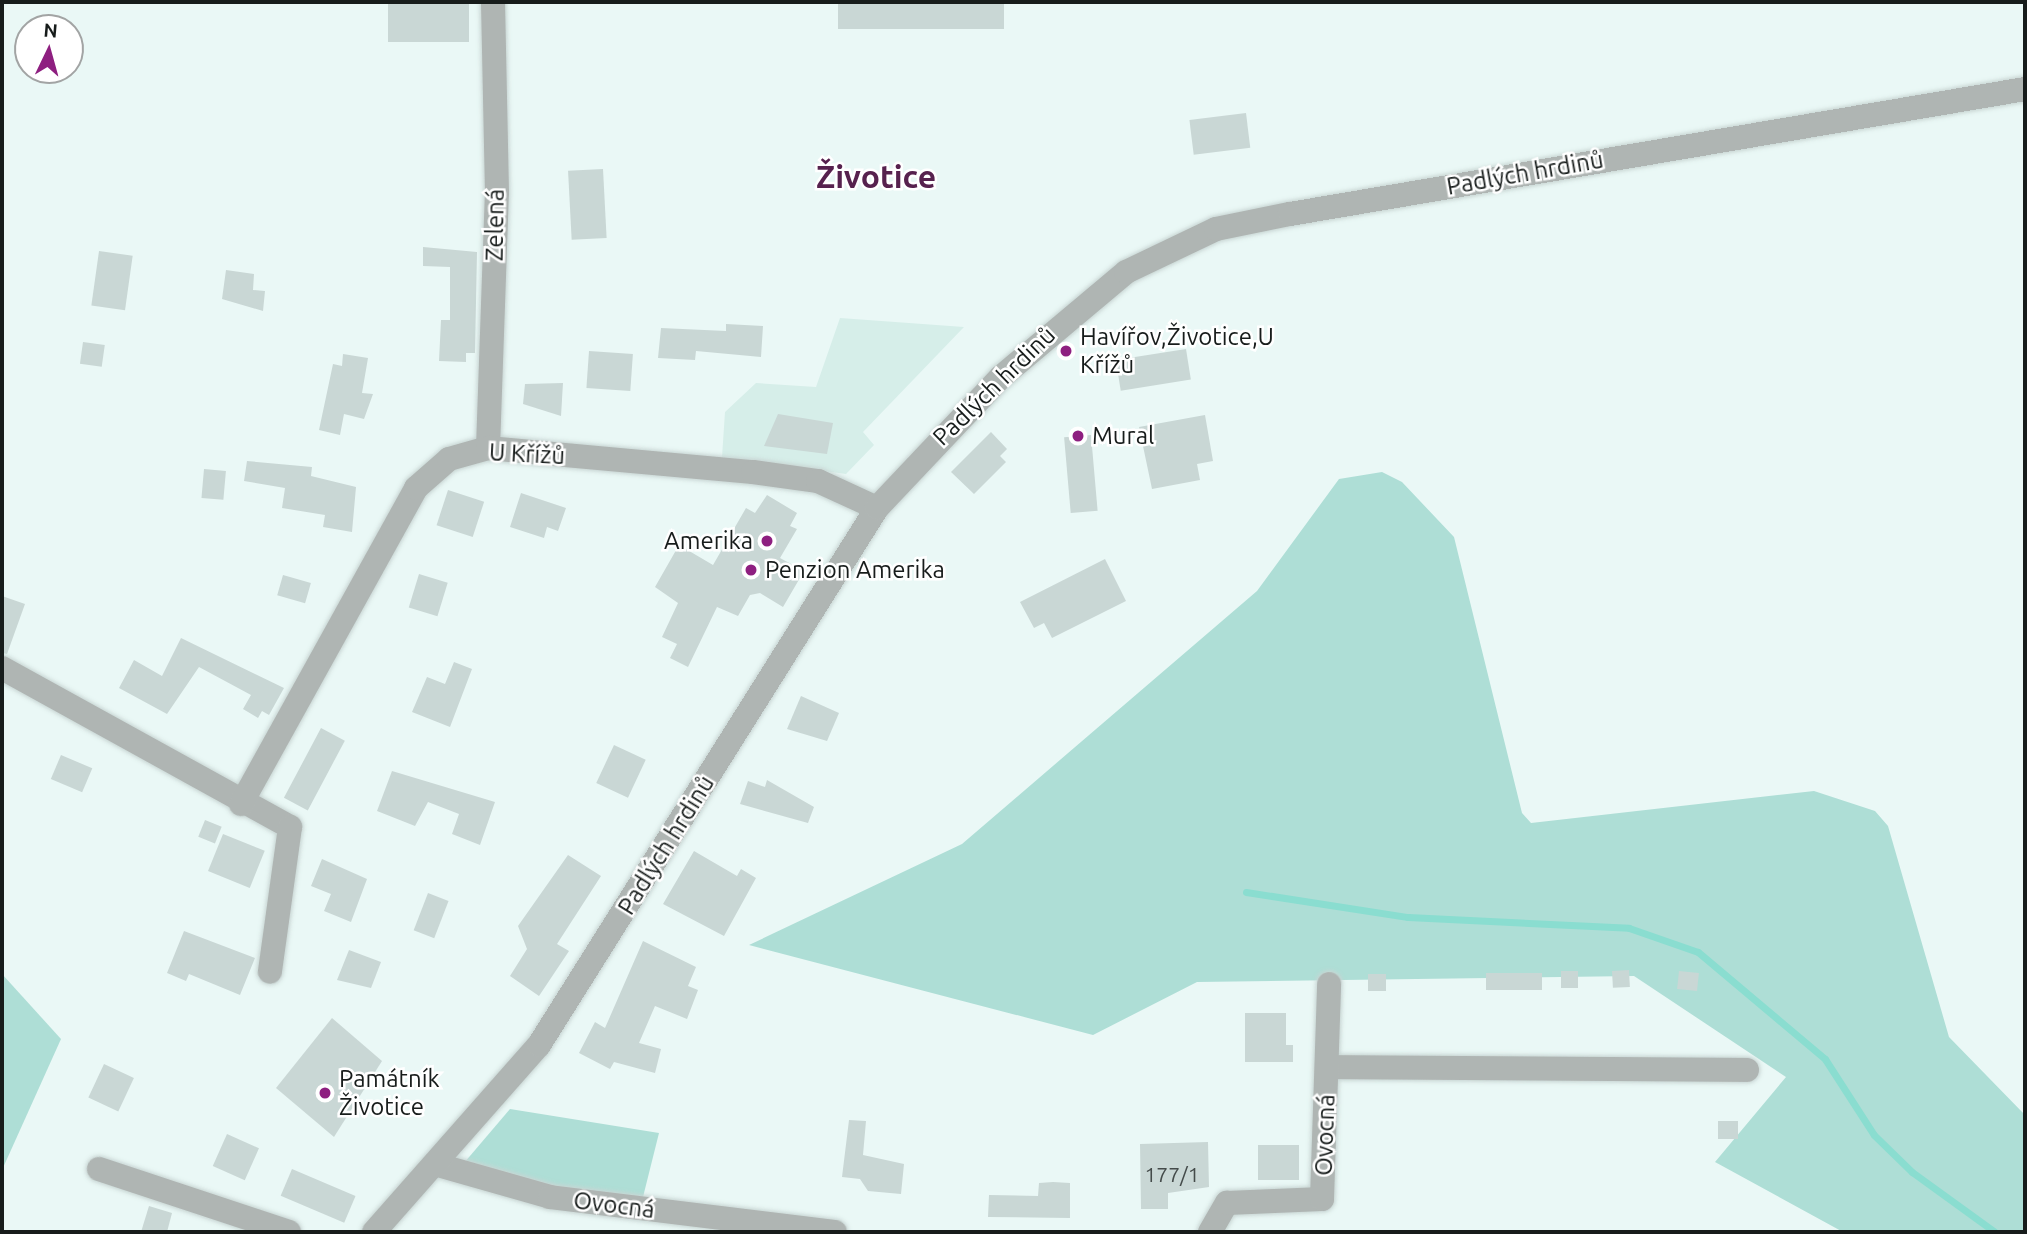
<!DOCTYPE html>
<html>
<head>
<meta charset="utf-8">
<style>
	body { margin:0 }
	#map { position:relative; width:2027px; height:1234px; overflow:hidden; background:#eaf8f6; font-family:Ubuntu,sans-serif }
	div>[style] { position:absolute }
	.built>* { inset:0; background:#d6eee9 }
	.green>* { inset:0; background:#aeded6 }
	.stream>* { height:7px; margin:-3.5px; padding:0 3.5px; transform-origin:3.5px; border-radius:3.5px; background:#8addd0 }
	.building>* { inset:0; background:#c9d7d5; transform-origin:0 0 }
	.roads { filter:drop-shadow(0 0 2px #c8d5d3) drop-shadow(0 0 2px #c8d5d3) }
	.minor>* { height:24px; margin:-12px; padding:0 12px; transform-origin:12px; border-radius:12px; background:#afb5b3 }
	.dots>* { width:19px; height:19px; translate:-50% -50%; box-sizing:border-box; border:4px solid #fff; border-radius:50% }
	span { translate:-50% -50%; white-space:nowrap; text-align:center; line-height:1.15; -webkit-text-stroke:5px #fff; paint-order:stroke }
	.number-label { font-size:21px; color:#444b4a }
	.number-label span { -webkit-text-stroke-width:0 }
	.street-label { font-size:24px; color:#171c1b }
	.poi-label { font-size:24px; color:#171c1b }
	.left { translate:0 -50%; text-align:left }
	.right { translate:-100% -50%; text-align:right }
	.district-label { font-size:32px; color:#56214e; font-weight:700 }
	.frame { position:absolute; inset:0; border:4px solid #171c1b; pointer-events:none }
	.north { position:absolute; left:14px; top:14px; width:70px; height:70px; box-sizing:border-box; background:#fff; border:2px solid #a2a4a4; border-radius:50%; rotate:5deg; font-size:19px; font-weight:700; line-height:28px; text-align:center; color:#171c1b }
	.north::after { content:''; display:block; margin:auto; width:24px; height:32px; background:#8e1f80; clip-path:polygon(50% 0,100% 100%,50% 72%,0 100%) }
</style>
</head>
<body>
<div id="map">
	<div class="built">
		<div style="clip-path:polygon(840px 318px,964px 327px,863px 432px,874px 445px,846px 474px,722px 457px,725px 412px,756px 383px,816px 387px)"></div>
	</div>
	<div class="green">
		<div style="clip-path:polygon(1382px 472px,1402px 482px,1454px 537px,1522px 813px,1531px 823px,1814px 791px,1875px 811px,1888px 826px,1949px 1037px,2025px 1115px,2025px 1232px,1843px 1232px,1715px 1162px,1786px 1077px,1634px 976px,1197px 982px,1093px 1035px,749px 945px,962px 844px,1257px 591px,1339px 479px)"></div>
		<div style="clip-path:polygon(2px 974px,61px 1039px,2px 1170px)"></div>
		<div style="clip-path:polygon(510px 1109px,659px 1133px,641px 1205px,467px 1170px,464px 1163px)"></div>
	</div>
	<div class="stream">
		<div style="left:1246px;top:892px;width:164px;rotate:8.8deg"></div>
		<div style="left:1408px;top:917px;width:221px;rotate:2.8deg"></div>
		<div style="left:1629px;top:928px;width:73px;rotate:19.2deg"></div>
		<div style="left:1698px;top:952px;width:166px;rotate:40.1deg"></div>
		<div style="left:1825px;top:1059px;width:90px;rotate:57.2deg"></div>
		<div style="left:1874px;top:1135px;width:53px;rotate:44.2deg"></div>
		<div style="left:1912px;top:1172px;width:102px;rotate:35.9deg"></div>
	</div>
	<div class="building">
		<div style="left:388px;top:2px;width:81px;height:40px"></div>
		<div style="left:838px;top:2px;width:166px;height:27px"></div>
		<div style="left:1246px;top:113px;width:35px;height:57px;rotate:83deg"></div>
		<div style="left:603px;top:169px;width:69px;height:35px;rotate:87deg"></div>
		<div style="clip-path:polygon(423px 247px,477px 252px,475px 353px,466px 353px,466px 362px,439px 361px,441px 320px,450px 320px,450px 267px,423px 266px)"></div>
		<div style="left:99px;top:251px;width:34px;height:55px;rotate:8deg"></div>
		<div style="clip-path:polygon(226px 270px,254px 274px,253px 290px,265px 291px,263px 311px,222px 299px)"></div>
		<div style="clip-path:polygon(726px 324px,763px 326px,761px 357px,696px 351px,695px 360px,658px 358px,661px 328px,726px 331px)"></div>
		<div style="left:83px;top:342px;width:22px;height:22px;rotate:8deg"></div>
		<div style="left:1186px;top:349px;width:31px;height:71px;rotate:81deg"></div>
		<div style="left:589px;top:351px;width:44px;height:37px;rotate:4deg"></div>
		<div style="clip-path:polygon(343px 354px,368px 358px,362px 393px,373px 394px,364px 419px,344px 414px,340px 435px,319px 430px,333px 364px,342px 366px)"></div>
		<div style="clip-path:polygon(563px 383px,561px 416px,523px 404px,525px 384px)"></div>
		<div style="clip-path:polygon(778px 414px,833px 423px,827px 454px,764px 446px)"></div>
		<div style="clip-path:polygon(1205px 415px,1213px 461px,1197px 464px,1200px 480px,1152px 489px,1139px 427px)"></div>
		<div style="clip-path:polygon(991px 432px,1007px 449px,1000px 456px,1006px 462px,974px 494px,951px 472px)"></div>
		<div style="left:1091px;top:435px;width:76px;height:27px;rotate:85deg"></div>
		<div style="clip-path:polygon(247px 461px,312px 467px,311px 476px,356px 487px,352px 532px,323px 527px,325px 515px,282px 508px,285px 488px,244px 481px)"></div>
		<div style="left:204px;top:469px;width:22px;height:29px;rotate:5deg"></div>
		<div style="left:448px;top:490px;width:38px;height:37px;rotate:18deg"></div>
		<div style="clip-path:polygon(521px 493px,566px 508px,558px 531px,547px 527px,544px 538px,510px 527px)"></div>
		<div style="clip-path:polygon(767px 495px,797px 513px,790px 526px,797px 529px,780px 558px,804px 571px,783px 607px,760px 593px,750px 595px,738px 616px,717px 607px,688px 667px,670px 658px,677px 644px,662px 637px,678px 603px,655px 587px,679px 545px,713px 565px,746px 508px,755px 513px)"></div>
		<div style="clip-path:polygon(1105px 559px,1126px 601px,1052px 638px,1044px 623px,1034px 628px,1020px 602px)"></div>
		<div style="left:419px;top:574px;width:30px;height:35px;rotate:17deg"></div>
		<div style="left:283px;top:575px;width:29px;height:21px;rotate:16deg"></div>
		<div style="clip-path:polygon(2px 596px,25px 604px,7px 654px,2px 653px)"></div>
		<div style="clip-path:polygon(181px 638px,284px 688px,269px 715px,262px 711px,258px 718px,243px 709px,251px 695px,199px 667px,167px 714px,119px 688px,134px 660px,162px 676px)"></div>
		<div style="clip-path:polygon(454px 662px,472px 669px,450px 727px,412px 712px,427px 677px,445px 684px)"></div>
		<div style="clip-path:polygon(801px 696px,839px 713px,827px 741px,787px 729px)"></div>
		<div style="left:321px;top:728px;width:27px;height:79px;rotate:28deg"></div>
		<div style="left:614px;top:745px;width:35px;height:42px;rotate:25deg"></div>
		<div style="left:61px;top:755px;width:34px;height:26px;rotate:23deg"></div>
		<div style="clip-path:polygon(392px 771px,495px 802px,480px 845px,452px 834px,459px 814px,428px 802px,415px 826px,377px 811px)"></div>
		<div style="clip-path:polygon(767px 780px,814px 807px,808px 823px,740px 804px,748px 781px,765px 787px)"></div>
		<div style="left:205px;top:820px;width:18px;height:18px;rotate:22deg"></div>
		<div style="left:223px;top:834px;width:45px;height:40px;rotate:22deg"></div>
		<div style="clip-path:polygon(694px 851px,737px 876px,741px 869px,756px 878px,724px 936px,663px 904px)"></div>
		<div style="clip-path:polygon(568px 855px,601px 876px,557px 944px,569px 951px,539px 996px,510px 976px,527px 949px,518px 926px)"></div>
		<div style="clip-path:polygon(322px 859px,367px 879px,351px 922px,324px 911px,331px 894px,311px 886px)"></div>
		<div style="left:428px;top:893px;width:22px;height:40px;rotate:21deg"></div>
		<div style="clip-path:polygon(184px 931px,255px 958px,240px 995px,189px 974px,186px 981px,167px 973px)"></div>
		<div style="clip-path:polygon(643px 941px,696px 967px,688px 986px,698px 990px,687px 1019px,655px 1006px,639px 1043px,661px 1049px,655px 1073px,614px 1062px,610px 1069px,579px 1053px,595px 1022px,605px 1028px)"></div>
		<div style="clip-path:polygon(349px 950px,381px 962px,371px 988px,337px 980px)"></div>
		<div style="left:1629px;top:970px;width:17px;height:17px;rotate:87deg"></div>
		<div style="left:1561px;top:971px;width:17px;height:17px"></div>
		<div style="left:1679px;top:971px;width:20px;height:18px;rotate:6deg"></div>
		<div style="left:1542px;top:973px;width:17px;height:56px;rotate:90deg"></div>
		<div style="left:1368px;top:974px;width:18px;height:17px"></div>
		<div style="clip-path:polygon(1245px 1013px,1286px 1013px,1286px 1045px,1293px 1045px,1293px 1062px,1245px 1062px)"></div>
		<div style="clip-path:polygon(332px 1018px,382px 1061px,334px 1137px,276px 1088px)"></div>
		<div style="left:104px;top:1064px;width:33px;height:37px;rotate:25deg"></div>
		<div style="clip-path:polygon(849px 1120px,866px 1121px,863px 1155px,904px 1164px,901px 1194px,868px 1191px,860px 1179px,842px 1177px)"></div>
		<div style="left:1718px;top:1121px;width:20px;height:18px"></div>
		<div style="left:227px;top:1134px;width:35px;height:35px;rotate:24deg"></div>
		<div style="clip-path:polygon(1208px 1142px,1209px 1187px,1168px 1193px,1168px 1209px,1141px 1209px,1140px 1144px)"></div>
		<div style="left:1258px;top:1145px;width:41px;height:35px"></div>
		<div style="left:292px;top:1169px;width:69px;height:29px;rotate:23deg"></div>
		<div style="clip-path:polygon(1053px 1182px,1070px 1183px,1070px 1218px,988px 1217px,989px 1195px,1038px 1196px,1039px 1183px)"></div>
		<div style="clip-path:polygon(149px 1206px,172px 1213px,167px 1232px,141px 1232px)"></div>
	</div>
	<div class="roads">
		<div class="minor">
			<div style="left:488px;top:448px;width:255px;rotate:-88deg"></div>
			<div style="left:497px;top:193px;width:191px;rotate:-91.2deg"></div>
			<div style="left:2px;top:668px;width:329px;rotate:28.9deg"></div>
			<div style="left:290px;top:827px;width:146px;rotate:97.9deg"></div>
			<div style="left:241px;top:804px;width:361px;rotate:-61deg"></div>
			<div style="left:416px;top:488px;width:44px;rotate:-41.3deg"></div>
			<div style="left:449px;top:459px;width:41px;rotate:-15.8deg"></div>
			<div style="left:488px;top:448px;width:266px;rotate:5.2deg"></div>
			<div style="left:753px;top:472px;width:66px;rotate:7.9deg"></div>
			<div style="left:818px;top:481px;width:65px;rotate:24.6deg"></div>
			<div style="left:1327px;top:1067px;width:420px;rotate:0.4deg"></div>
			<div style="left:438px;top:1165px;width:116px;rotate:15.9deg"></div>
			<div style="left:550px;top:1197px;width:287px;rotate:7deg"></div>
			<div style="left:99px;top:1169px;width:200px;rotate:18.3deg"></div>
			<div style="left:374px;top:1232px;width:249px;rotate:-48.6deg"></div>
			<div style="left:539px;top:1045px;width:635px;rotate:-57.81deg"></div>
			<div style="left:877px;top:508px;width:180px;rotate:-46.6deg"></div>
			<div style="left:1001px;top:377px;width:163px;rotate:-40deg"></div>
			<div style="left:1126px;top:272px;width:100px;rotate:-25.5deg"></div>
			<div style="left:1216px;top:229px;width:76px;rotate:-11.5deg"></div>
			<div style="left:1290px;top:214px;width:746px;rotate:-9.65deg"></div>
			<div style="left:1210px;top:1232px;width:34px;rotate:-60deg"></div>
			<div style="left:1227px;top:1203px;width:95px;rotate:-2.4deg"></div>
			<div style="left:1322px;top:1199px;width:215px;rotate:-88.1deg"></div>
		</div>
	</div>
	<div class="dots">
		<div style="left:1066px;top:351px;background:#8e1f80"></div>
		<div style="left:1078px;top:436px;background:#8e1f80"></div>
		<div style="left:767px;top:541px;background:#8e1f80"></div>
		<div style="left:751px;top:570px;background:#8e1f80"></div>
		<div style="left:325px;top:1093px;background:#8e1f80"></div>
	</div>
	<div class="number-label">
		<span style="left:1172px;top:1174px">177/1</span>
	</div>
	<div class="street-label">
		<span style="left:1525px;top:173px;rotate:-10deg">Padlých hrdinů</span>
		<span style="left:495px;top:225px;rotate:-89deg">Zelená</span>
		<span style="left:994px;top:386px;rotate:-44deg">Padlých hrdinů</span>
		<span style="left:527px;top:454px;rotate:3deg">U Křížů</span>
		<span style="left:666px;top:845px;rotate:-58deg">Padlých hrdinů</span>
		<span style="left:1325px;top:1135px;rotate:-88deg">Ovocná</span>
		<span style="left:614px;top:1205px;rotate:7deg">Ovocná</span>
	</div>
	<div class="poi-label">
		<span class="left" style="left:1080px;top:351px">Havířov,Životice,U<br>Křížů</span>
		<span class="left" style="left:1092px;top:436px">Mural</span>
		<span class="right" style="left:753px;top:541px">Amerika</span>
		<span class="left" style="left:765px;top:570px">Penzion Amerika</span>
		<span class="left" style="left:339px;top:1093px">Památník<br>Životice</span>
	</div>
	<div class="district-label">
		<span style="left:876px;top:176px">Životice</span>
	</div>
	<div class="frame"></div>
	<div class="north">N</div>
</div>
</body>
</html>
